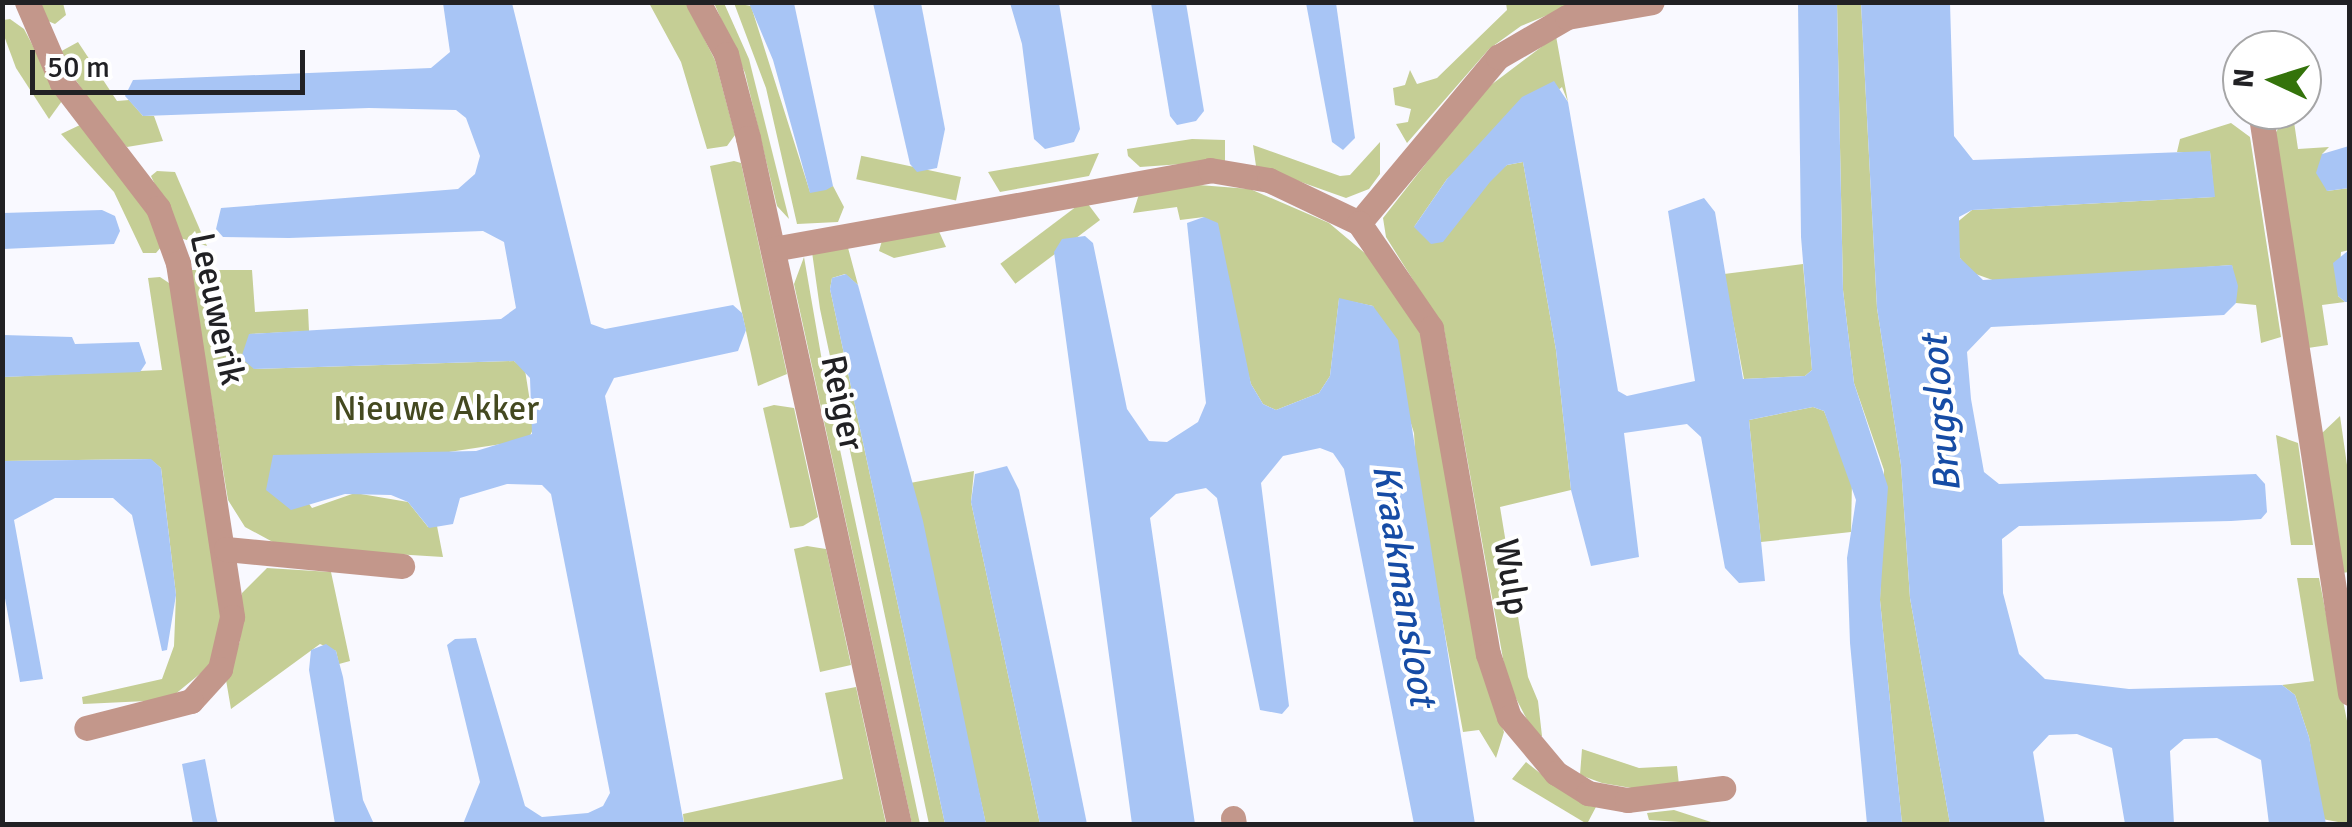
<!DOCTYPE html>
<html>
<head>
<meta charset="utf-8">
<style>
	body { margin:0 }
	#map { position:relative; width:2352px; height:827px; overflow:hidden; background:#f9f9ff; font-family:Signika,sans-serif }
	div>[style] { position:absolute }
	.green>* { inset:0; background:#c5ce95; transform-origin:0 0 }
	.water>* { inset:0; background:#a8c5f5 }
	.street>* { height:25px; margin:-12.5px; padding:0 12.5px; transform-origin:12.5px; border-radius:12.5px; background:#c3978b }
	span { translate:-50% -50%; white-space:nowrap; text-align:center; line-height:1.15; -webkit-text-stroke:8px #fff; paint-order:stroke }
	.street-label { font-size:35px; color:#212124 }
	.park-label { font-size:35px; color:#444920 }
	.water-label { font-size:38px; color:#164ca5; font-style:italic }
	.frame { position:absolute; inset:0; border:5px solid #212124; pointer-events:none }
	.north { position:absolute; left:2222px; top:30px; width:100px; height:100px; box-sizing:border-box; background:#fff; border:2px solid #a6a6a7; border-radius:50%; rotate:274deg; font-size:28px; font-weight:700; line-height:40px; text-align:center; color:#212124 }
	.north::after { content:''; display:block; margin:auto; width:35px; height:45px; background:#34730b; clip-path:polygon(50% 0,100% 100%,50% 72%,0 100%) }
	.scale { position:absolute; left:30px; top:50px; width:275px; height:45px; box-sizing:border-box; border:5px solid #212124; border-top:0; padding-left:12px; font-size:30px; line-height:35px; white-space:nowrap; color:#212124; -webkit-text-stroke:8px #fff; paint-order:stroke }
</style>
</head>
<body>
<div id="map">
	<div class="green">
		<div style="clip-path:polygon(38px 3px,63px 3px,66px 15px,55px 24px,43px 19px)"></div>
		<div style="clip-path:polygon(649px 3px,686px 3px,715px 60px,735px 135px,727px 146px,707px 149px,681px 62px)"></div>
		<div style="clip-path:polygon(714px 3px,724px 3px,749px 59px,789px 219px,777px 206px,745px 73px)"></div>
		<div style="clip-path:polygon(734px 3px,751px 6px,810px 192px,833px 186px,844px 207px,838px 222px,797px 224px,766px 88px)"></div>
		<div style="clip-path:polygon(1506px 3px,1577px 3px,1521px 26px,1489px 49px,1407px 143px,1396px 124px,1408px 122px,1411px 109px,1395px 105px,1393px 88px,1405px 85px,1410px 70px,1417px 84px,1437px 78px,1507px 10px)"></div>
		<div style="clip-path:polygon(1837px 3px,1861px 3px,1877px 308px,1901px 465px,1910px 598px,1950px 824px,1902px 824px,1880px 600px,1884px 470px,1854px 383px,1843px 290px)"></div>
		<div style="clip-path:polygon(10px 19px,24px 29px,62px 101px,49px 119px,16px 68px,3px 33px,3px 20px)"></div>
		<div style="clip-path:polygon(1556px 36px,1568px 102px,1562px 87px,1447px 179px,1414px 227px,1507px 165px,1523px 162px,1556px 350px,1571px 490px,1500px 507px,1528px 677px,1538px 701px,1542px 736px,1536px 737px,1507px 681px,1444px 329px,1386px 237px,1383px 218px,1483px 91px)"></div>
		<div style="clip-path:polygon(78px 42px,117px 101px,129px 100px,143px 116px,154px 116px,163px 141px,127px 147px,101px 118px,58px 53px)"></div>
		<div style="clip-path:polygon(2286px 115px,2293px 115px,2298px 149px,2329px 147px,2322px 154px,2327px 191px,2349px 188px,2349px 250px,2341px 252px,2338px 296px,2345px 302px,2322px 305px,2328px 345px,2308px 348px,2275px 134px)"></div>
		<div style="clip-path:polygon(2231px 123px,2250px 137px,2281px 337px,2261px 343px,2256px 305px,2236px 303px,2232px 265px,2001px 283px,1970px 272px,1960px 258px,1955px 224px,1972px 210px,2214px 197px,2210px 152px,2177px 152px,2180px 139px)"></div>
		<div style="clip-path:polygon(80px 125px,146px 203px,162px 246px,156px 253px,143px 253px,114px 192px,61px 134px)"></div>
		<div style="clip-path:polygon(1192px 139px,1225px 140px,1225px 161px,1140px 167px,1128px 156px,1127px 149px)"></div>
		<div style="clip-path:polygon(1380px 142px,1380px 174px,1369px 189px,1346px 198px,1256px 166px,1253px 145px,1340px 176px,1350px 175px)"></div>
		<div style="clip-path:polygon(1099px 153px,1089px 176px,1000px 192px,988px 172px)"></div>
		<div style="clip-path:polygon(734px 161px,741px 163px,787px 374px,758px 386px,710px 166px)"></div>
		<div style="clip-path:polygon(157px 171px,175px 172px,207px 246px,180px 238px,151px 176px)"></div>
		<div style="left:961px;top:177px;width:24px;height:102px;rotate:102deg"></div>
		<div style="clip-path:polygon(1186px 184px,1250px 189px,1329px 223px,1379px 265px,1413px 317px,1427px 351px,1479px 662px,1504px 732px,1496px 758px,1479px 730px,1463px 732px,1417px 482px,1414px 433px,1373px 306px,1339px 299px,1330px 376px,1319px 393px,1276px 410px,1263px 404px,1251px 384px,1204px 217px,1180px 220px,1177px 207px,1133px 213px,1140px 191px)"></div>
		<div style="left:1085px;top:200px;width:25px;height:106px;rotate:53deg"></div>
		<div style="clip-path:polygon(937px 227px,946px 247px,894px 258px,879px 251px,883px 237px)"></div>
		<div style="clip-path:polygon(847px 244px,858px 285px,845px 274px,832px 278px,830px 289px,945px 824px,929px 824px,820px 309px,812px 252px)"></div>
		<div style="clip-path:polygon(804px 257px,826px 384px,920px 824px,912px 824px,794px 284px)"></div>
		<div style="clip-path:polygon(1803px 264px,1812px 370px,1805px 376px,1744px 379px,1724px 274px)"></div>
		<div style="clip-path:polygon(190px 270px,252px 270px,255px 312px,308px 309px,309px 331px,249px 334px,254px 369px,514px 361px,525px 370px,534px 427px,528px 440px,429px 455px,274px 455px,312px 508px,355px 493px,408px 502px,428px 527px,437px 526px,443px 557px,282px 547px,245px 527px,228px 500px)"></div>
		<div style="clip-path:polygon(160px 277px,172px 285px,223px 624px,212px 664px,168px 700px,83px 704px,82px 697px,162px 679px,174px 646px,176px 595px,161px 468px,150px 459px,3px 461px,2px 377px,162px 370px,148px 278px)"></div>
		<div style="clip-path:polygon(774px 405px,794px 408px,818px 517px,803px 526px,790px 528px,763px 408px)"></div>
		<div style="clip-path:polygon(1813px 407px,1824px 411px,1852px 481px,1851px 532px,1761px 542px,1749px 420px)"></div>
		<div style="clip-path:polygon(2340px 416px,2349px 479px,2349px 572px,2342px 573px,2321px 434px)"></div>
		<div style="clip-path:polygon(2276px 435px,2298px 443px,2313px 545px,2291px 545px)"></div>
		<div style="clip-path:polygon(974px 471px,971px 502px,1040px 824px,986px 824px,910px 483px)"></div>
		<div style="clip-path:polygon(807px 546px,826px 549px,851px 665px,820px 672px,794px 549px)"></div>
		<div style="clip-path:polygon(267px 568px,331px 572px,350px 661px,339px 664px,336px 651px,320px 644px,231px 709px,226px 680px,240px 641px,242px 593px)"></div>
		<div style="clip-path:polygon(2297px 578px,2319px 578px,2349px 731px,2349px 824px,2322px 819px,2309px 737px,2295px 695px,2282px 685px,2314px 681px)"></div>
		<div style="clip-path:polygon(856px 687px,886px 824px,684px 824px,683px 814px,843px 779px,825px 693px)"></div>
		<div style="clip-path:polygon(1582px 749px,1639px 768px,1677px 766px,1679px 785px,1649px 791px,1602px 783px,1580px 775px)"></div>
		<div style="clip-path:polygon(1526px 762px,1560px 789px,1597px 805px,1587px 824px,1512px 779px)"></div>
		<div style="clip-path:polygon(1674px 810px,1711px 822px,1711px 824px,1649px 820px,1647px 813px)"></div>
	</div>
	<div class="water">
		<div style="clip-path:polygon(443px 3px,512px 3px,591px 324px,605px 329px,733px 305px,742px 313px,746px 330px,738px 351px,614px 378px,605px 396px,684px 824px,463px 824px,480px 782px,447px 645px,455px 639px,476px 638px,525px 806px,542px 817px,588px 813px,603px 806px,610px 793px,551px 494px,542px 485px,507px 484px,460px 498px,453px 524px,429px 528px,408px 502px,391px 495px,345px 494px,291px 510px,266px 490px,273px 455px,476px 451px,532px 434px,530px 378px,514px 361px,254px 369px,241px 358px,249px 334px,501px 319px,516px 308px,504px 242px,483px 231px,289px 238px,223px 237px,216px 229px,221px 208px,458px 189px,475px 174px,480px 156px,466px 118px,456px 110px,369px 108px,143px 116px,125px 96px,133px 80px,431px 68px,450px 52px)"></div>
		<div style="clip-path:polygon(749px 3px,794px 3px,833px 186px,826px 190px,810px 193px,773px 60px)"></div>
		<div style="clip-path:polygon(873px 3px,921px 3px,945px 129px,937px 168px,917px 172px,910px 164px)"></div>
		<div style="clip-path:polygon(1010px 3px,1059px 3px,1080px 129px,1074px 142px,1045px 149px,1034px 139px,1022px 44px)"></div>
		<div style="clip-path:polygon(1151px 3px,1186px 3px,1204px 111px,1196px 121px,1177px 125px,1170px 116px)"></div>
		<div style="clip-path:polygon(1306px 3px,1336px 3px,1355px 138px,1343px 150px,1332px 142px)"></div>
		<div style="clip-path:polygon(1798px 3px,1837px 3px,1843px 290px,1854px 383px,1888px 487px,1880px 600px,1902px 824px,1867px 824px,1850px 643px,1847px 558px,1856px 500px,1824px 411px,1813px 407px,1749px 420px,1765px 581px,1739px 583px,1725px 568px,1701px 437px,1687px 424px,1624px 433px,1639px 557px,1591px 566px,1571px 490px,1556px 350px,1523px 162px,1507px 165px,1490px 182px,1443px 242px,1431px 244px,1414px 227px,1447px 179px,1522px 97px,1554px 81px,1568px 102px,1618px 391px,1627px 396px,1695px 381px,1668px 211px,1704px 198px,1715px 212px,1743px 379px,1805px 376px,1812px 370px,1801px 237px)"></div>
		<div style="clip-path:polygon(1861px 3px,1950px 3px,1954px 136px,1973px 160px,2210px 151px,2215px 197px,1972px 210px,1959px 217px,1960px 258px,1983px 280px,2232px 265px,2238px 286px,2236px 303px,2224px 315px,1991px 327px,1967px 352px,1971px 399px,1984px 472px,1999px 484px,2256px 474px,2265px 484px,2267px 512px,2261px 519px,2231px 521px,2019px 526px,2002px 539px,2003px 593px,2019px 654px,2045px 679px,2129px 689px,2282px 685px,2295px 695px,2309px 737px,2326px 824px,2269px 824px,2261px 760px,2217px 738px,2184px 739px,2170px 751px,2174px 824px,2125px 824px,2112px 748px,2077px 734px,2049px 735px,2033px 752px,2045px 824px,1950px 824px,1910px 598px,1901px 465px,1877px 308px)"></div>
		<div style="clip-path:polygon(2349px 146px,2349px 188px,2327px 191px,2316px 173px,2322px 154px)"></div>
		<div style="clip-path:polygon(102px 210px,115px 216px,120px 231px,114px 244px,3px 249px,3px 213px)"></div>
		<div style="clip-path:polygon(1204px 217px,1218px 223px,1251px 384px,1263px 404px,1276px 410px,1319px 393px,1330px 376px,1339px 298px,1373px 306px,1398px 340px,1475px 824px,1414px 824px,1344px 469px,1333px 453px,1320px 448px,1283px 456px,1261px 483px,1289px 706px,1282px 714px,1260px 710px,1217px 498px,1206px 488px,1176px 494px,1150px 518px,1195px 824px,1132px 824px,1054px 252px,1062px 239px,1085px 236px,1093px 243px,1127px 409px,1149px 441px,1167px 442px,1198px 422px,1206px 403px,1187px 223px)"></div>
		<div style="clip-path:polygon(2349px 250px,2349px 302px,2345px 302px,2338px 296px,2333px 263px)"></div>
		<div style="clip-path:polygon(846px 274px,858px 285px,923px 521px,986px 824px,945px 824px,830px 289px,832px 278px)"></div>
		<div style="clip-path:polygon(3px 335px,72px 337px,75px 344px,139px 342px,146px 363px,140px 372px,3px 377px)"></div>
		<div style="clip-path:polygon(151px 459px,161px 468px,176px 595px,167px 650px,162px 651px,132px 515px,113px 498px,55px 498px,14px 520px,43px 679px,20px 682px,3px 587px,3px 461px)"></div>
		<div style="clip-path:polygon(1007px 466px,1019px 490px,1087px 824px,1040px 824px,971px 502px,975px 474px)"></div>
		<div style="clip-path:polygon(326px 644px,336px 651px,343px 677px,363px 800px,374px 824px,335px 824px,309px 670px,311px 650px)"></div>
		<div style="clip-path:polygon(205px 759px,216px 816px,218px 824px,193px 824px,182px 764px)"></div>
	</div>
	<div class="street">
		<div style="left:27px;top:2px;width:88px;rotate:66.6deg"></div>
		<div style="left:62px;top:83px;width:158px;rotate:52.5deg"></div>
		<div style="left:158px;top:208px;width:59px;rotate:70deg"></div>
		<div style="left:178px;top:263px;width:358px;rotate:81.3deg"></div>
		<div style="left:232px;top:617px;width:53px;rotate:103deg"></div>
		<div style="left:220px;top:669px;width:43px;rotate:132.2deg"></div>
		<div style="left:191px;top:701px;width:108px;rotate:165.6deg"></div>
		<div style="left:698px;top:2px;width:59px;rotate:61.7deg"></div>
		<div style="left:726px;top:54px;width:87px;rotate:75.3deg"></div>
		<div style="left:748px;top:138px;width:702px;rotate:77.59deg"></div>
		<div style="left:2260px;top:110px;width:590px;rotate:81.22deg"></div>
		<div style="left:1359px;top:223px;width:217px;rotate:-50.1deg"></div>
		<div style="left:1498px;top:57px;width:80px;rotate:-30.1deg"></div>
		<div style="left:1567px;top:17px;width:86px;rotate:-10deg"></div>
		<div style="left:773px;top:249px;width:444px;rotate:-10.2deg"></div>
		<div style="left:1210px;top:170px;width:60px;rotate:9.6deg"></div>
		<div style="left:1269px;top:180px;width:100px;rotate:25.5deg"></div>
		<div style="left:1359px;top:223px;width:127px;rotate:55.6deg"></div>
		<div style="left:1431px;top:328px;width:331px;rotate:80.1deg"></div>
		<div style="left:1488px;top:654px;width:66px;rotate:71.6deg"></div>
		<div style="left:1509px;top:717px;width:73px;rotate:50deg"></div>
		<div style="left:1556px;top:773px;width:38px;rotate:32deg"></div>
		<div style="left:1588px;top:793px;width:40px;rotate:10deg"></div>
		<div style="left:1627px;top:800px;width:97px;rotate:-7.1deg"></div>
		<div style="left:226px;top:549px;width:177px;rotate:5.5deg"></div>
		<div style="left:1233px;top:818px;width:6px;rotate:81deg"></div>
	</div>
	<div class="street-label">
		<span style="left:217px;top:309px;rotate:78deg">Leeuwerik</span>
		<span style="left:842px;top:403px;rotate:78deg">Reiger</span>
		<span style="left:1511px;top:577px;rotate:81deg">Wulp</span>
	</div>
	<div class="park-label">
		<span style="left:436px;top:409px">Nieuwe Akker</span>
	</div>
	<div class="water-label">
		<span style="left:1941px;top:414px;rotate:-95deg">Brugsloot</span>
		<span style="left:1404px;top:585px;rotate:81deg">Kraakmansloot</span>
	</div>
	<div class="frame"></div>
	<div class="north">N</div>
	<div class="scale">50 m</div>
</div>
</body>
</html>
